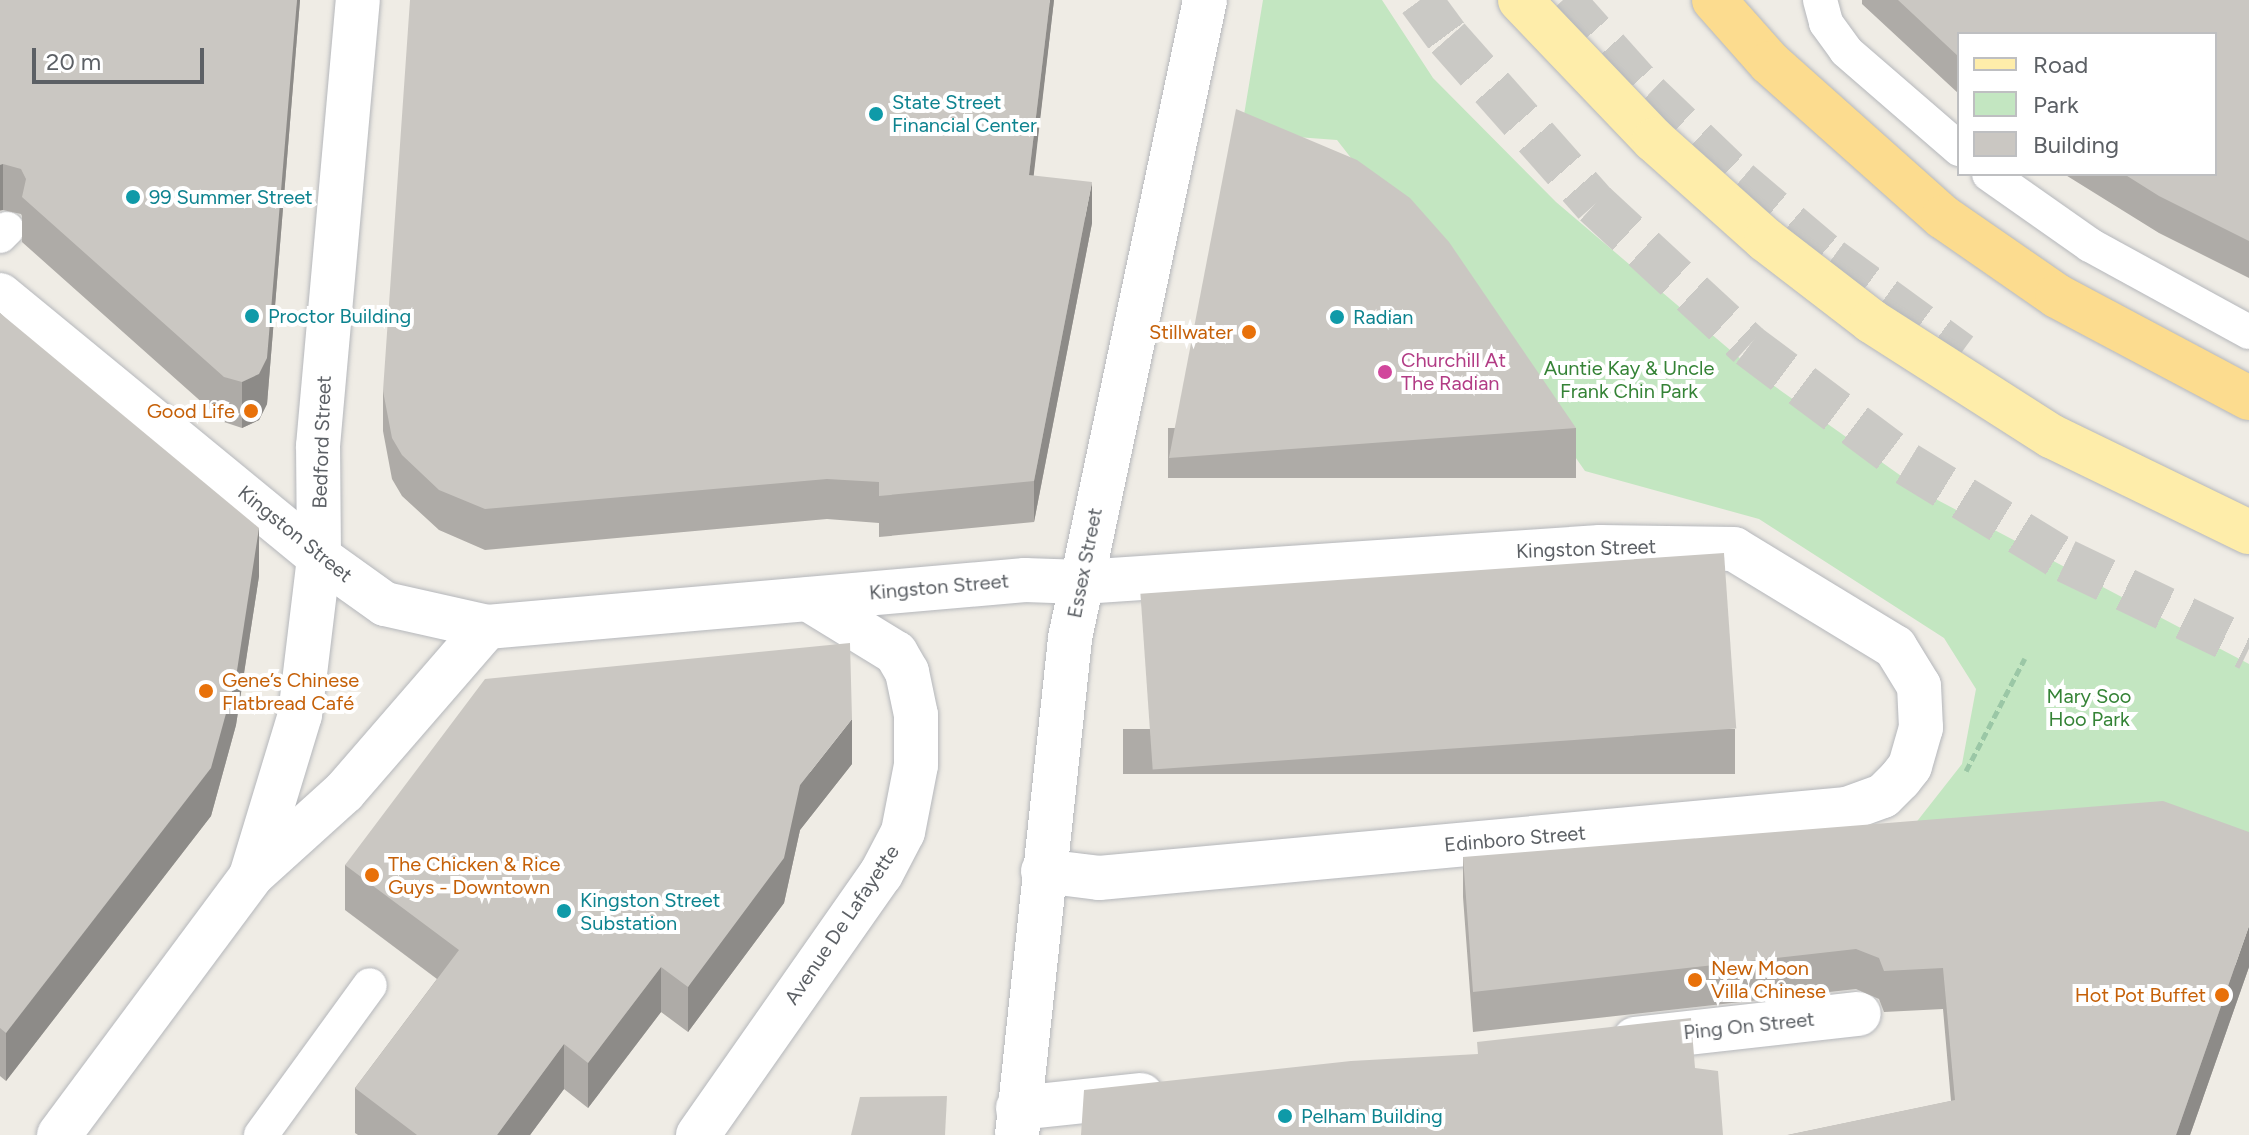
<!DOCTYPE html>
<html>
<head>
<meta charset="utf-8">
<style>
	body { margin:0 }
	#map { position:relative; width:2249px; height:1135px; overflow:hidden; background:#efece5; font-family:Figtree,sans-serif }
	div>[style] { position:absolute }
	.green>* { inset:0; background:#c3e6c1 }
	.motorway-tunnel>* { height:44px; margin-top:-22px; transform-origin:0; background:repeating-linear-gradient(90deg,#cac9c5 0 44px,transparent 0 66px) }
	.path>* { height:5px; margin-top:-2.5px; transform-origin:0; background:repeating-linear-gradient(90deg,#9bc7a6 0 8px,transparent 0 12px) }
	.roads { filter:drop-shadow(0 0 2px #b5b7bb) drop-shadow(0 0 2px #b5b7bb) }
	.service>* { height:34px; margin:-17px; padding:0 17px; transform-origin:17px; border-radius:17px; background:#fff }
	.minor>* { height:44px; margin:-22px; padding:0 22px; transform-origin:22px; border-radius:22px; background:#fff }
	.tertiary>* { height:44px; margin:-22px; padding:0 22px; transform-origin:22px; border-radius:22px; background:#fff }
	.secondary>* { height:44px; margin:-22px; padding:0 22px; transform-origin:22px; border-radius:22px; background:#fff }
	.primary>* { height:44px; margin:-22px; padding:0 22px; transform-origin:22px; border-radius:22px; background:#feedaa }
	.motorway>* { height:44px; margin:-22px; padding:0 22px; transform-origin:22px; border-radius:22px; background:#fcdc8f }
	.wall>* { inset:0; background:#aeaba7; transform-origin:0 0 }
	.shaded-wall>* { inset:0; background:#8d8b88; transform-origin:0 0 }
	.building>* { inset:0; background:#cac7c2; transform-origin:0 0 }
	.dots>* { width:22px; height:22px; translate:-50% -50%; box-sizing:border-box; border:4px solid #fff; border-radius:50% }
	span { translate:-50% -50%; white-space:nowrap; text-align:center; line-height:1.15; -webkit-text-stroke:8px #fff; paint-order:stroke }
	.culture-label { font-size:20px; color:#0d838f }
	.left { translate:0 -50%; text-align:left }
	.food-label { font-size:20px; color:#c56008 }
	.right { translate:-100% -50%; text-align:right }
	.hotel-label { font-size:20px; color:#b23c85 }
	.park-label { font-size:20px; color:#358336 }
	.street-label { font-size:20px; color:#5c6065 }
	.legend { position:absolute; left:1957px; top:32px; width:260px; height:144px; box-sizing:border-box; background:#fff; border:2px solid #bebfc1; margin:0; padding:10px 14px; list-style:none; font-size:24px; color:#5c6065 }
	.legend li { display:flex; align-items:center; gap:16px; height:40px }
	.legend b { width:40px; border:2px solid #bebfc1 }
	.scale { position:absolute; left:32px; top:48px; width:172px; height:36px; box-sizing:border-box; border:4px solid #5c6065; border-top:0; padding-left:10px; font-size:24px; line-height:28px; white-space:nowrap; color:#5c6065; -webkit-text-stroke:6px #fff; paint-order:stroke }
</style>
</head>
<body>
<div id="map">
	<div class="green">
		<div style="clip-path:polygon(1263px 0,1382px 0,1433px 78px,1556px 202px,1763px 378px,1928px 495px,2249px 664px,2249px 861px,1911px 829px,1962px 764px,1976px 689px,1944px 638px,1759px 519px,1585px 471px,1492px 338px,1337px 140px,1241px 133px)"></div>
	</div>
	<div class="motorway-tunnel">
		<div style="left:1420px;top:0;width:47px;rotate:53.6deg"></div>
		<div style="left:1448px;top:38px;width:222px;rotate:48.5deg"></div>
		<div style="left:1595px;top:204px;width:209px;rotate:42.7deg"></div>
		<div style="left:1749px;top:346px;width:197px;rotate:36.8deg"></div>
		<div style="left:1907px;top:464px;width:186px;rotate:31.4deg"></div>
		<div style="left:2066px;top:561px;width:203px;rotate:25.7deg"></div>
		<div style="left:1563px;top:0;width:127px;rotate:48.2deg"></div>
		<div style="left:1648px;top:95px;width:126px;rotate:43.7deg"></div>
		<div style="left:1739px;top:182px;width:121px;rotate:40.3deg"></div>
		<div style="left:1831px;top:260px;width:160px;rotate:36.1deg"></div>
	</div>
	<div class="path">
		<div style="left:1966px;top:771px;width:127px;rotate:-62.4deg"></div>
	</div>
	<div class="roads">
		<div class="service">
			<div style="left:1820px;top:0;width:24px;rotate:75deg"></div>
			<div style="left:1826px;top:23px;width:34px;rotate:54deg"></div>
			<div style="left:1846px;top:51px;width:150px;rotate:40.9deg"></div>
			<div style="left:1989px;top:174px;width:123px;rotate:35.1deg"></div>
			<div style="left:2090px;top:245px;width:181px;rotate:28.7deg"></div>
			<div style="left:0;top:236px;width:10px;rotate:-45deg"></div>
			<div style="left:261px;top:1135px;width:185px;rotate:-54deg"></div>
		</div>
		<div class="minor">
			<div style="left:1043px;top:871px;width:56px;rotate:7.1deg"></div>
			<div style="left:1099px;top:878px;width:751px;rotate:-5.27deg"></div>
			<div style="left:1847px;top:809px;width:38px;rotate:-20deg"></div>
			<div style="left:1883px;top:796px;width:24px;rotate:-45deg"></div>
			<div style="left:1900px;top:779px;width:16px;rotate:-52deg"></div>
			<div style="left:1910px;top:766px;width:40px;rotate:-74deg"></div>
			<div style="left:1921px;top:728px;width:42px;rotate:-92.7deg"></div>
			<div style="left:1919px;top:686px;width:46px;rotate:-121.6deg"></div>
			<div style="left:1895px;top:647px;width:188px;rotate:-148.7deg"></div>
			<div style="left:1734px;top:549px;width:134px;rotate:-179.1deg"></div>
			<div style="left:1600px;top:547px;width:519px;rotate:176.13deg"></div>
			<div style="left:251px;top:876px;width:168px;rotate:-73.1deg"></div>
			<div style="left:300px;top:715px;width:159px;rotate:-83.1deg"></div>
			<div style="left:319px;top:557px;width:111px;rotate:-90.5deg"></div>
			<div style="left:318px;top:446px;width:448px;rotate:-84.9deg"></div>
			<div style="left:1635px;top:1039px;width:225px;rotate:-6.4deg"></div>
			<div style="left:1018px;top:1108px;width:124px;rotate:-6deg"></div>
			<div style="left:59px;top:1135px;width:322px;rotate:-53.4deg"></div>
			<div style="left:251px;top:876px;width:125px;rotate:-42.1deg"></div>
			<div style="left:344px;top:792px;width:218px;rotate:-49.1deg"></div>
			<div style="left:698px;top:1135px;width:319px;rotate:-55deg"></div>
			<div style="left:881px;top:874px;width:47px;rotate:-62.4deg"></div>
			<div style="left:903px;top:832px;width:68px;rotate:-79deg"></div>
			<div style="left:916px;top:765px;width:50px;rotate:-90deg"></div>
			<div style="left:916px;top:715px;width:44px;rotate:-101.8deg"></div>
			<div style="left:907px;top:672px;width:22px;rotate:-120deg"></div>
			<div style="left:896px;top:653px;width:103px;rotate:-148.5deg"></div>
		</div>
		<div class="tertiary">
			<div style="left:0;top:295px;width:413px;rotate:39.4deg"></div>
			<div style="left:319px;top:557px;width:81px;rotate:35.5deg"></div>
			<div style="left:385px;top:604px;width:105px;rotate:12.7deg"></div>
			<div style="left:487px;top:627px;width:540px;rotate:-4.99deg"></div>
			<div style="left:1025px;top:580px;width:57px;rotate:2deg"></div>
		</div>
		<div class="secondary">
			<div style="left:1017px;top:1135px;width:500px;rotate:-83.9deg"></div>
			<div style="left:1070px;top:638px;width:652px;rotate:-78.05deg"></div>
		</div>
		<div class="primary">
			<div style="left:1520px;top:0;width:194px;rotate:46.3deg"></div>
			<div style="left:1654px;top:140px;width:150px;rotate:41.8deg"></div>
			<div style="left:1766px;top:240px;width:133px;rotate:37.6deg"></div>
			<div style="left:1871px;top:321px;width:214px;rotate:32.6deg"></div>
			<div style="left:2051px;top:436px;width:220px;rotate:25.9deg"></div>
		</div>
		<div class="motorway">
			<div style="left:1714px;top:0;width:84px;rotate:48.4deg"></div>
			<div style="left:1770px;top:63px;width:232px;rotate:41.7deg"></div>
			<div style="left:1943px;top:217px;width:139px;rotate:34.7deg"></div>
			<div style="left:2057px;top:296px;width:217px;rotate:28deg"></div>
		</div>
	</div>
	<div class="wall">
		<div style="clip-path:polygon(0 0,300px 0,267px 404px,259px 420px,242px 428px,224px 422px,22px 242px,22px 216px,21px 214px,3px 210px,0 211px)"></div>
		<div style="clip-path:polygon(1054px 0,1033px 176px,1092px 223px,1034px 522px,879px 537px,879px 523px,827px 519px,485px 550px,439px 530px,402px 496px,392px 479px,383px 431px,383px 391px)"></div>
		<div style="clip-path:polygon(1862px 0,2249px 0,2249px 278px,2159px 233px,2064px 174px,2215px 174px,1959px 34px,1959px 94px,1862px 4px)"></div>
		<div style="clip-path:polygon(0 313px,259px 576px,236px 725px,211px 816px,6px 1081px,0 1076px)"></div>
		<div style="left:1576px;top:428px;width:50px;height:408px;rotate:90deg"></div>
		<div style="left:1735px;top:729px;width:45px;height:612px;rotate:90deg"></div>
		<div style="clip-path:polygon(852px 764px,800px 830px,784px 903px,688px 1032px,661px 1012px,588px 1108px,564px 1089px,530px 1135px,358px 1135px,355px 1133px,355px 1088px,437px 979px,345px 910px,345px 865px)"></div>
		<div style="clip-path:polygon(1463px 857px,2249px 967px,2190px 1135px,1788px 1135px,1951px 1101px,1943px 1009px,1884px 1012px,1879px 999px,1856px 989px,1473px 1032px,1463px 897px)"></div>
	</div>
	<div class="shaded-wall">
		<div style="clip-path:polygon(297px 0,300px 0,267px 404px,259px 420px,242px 428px,242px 382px)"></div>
		<div style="clip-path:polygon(1050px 0,1054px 0,1029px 216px,1029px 175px)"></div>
		<div style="left:3px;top:164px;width:46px;height:3px;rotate:90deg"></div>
		<div style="clip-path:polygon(1092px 182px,1092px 223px,1034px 522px,1034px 481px)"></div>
		<div style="clip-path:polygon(259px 528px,259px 576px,236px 725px,211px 816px,6px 1081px,6px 1033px)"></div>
		<div style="clip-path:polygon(852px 719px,852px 764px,800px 830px,784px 903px,688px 1032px,688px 987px,800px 785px)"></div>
		<div style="clip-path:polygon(2249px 926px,2249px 967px,2190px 1135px,2176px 1135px)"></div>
		<div style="clip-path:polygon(661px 967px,661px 1012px,588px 1108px,588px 1063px)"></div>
		<div style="clip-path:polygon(564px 1044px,564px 1089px,530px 1135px,497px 1135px)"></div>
	</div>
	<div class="building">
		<div style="clip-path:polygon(0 0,297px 0,267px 358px,259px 374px,242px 382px,224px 377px,22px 197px,26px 179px,21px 169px,3px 164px,0 165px)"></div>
		<div style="clip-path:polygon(410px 0,1050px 0,1029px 175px,1092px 182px,1034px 481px,879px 496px,879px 482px,827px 479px,485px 509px,439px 490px,402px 455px,392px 438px,383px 391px)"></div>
		<div style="clip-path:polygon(1898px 0,2249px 0,2249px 241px,2159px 196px,2124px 174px,2215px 174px,2215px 34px,1959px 34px,1959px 57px)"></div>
		<div style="clip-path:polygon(1236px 109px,1357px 160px,1410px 198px,1449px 242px,1576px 428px,1169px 458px)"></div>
		<div style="clip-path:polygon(0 313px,259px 528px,236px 677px,211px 768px,6px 1033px,0 1028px)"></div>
		<div style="left:1724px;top:553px;width:176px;height:585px;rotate:86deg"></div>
		<div style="clip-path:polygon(850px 643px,852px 719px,800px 785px,784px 858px,688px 987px,661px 967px,588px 1063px,564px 1044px,497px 1135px,417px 1135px,355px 1088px,459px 950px,345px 865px,485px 679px)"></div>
		<div style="clip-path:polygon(2163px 801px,2249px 832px,2249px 926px,2176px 1135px,1787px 1135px,1955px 1100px,1943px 968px,1884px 971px,1879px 958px,1856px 949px,1473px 992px,1463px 857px)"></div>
		<div style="clip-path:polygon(1691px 1018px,1695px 1068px,1718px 1071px,1723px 1135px,1081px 1135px,1084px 1090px,1351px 1061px,1478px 1054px,1477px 1042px)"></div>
		<div style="clip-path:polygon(947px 1096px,945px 1135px,851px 1135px,860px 1097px)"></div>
	</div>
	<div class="dots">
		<div style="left:876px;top:114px;background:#0f9aa8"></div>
		<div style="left:133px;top:197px;background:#0f9aa8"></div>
		<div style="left:252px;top:316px;background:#0f9aa8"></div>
		<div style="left:1337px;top:317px;background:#0f9aa8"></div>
		<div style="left:1249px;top:332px;background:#e8710a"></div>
		<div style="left:1385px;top:372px;background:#d1479c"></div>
		<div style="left:251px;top:411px;background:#e8710a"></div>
		<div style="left:206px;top:691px;background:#e8710a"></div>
		<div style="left:372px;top:875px;background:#e8710a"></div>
		<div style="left:564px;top:911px;background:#0f9aa8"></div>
		<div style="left:1695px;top:980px;background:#e8710a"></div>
		<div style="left:2222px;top:995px;background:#e8710a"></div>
		<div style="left:1285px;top:1116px;background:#0f9aa8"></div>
	</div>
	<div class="culture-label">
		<span class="left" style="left:892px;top:114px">State Street<br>Financial Center</span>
		<span class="left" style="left:149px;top:197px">99 Summer Street</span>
		<span class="left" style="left:268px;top:316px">Proctor Building</span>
		<span class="left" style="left:1353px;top:317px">Radian</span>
		<span class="left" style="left:580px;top:912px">Kingston Street<br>Substation</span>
		<span class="left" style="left:1301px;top:1116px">Pelham Building</span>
	</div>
	<div class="food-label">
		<span class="right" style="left:1233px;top:332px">Stillwater</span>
		<span class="right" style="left:235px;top:411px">Good Life</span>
		<span class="left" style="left:222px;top:692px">Gene’s Chinese<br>Flatbread Café</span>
		<span class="left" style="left:388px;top:876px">The Chicken &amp; Rice<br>Guys - Downtown</span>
		<span class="left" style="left:1711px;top:980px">New Moon<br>Villa Chinese</span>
		<span class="right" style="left:2206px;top:995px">Hot Pot Buffet</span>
	</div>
	<div class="hotel-label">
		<span class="left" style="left:1401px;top:372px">Churchill At<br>The Radian</span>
	</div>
	<div class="park-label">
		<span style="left:1629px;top:380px">Auntie Kay &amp; Uncle<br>Frank Chin Park</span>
		<span style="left:2089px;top:708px">Mary Soo<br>Hoo Park</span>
	</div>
	<div class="street-label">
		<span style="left:322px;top:442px;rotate:-88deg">Bedford Street</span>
		<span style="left:295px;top:534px;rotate:39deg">Kingston Street</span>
		<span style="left:1586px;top:549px;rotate:-2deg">Kingston Street</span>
		<span style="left:1085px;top:563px;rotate:-79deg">Essex Street</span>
		<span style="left:939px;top:587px;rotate:-5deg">Kingston Street</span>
		<span style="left:1515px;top:839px;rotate:-5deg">Edinboro Street</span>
		<span style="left:842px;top:925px;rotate:-56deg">Avenue De Lafayette</span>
		<span style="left:1749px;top:1026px;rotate:-6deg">Ping On Street</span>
	</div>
	<ul class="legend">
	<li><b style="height:10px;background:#feedaa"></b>Road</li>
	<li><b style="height:22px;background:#c3e6c1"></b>Park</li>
	<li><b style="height:22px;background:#cac7c2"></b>Building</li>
	</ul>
	<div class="scale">20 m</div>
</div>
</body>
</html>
